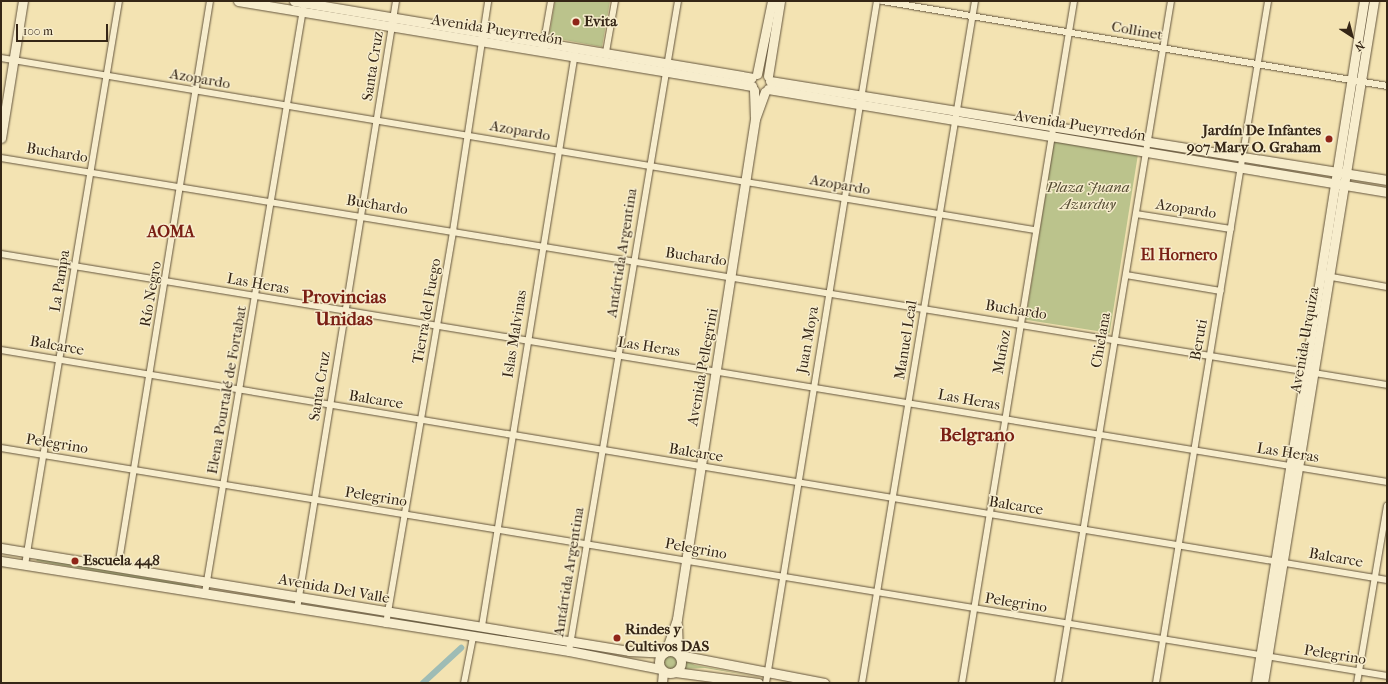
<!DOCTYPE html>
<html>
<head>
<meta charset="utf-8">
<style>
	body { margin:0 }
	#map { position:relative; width:1388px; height:684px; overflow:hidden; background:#f3e3b2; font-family:"IM FELL French Canon",serif }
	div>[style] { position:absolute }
	.green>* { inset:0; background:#bbc38c; transform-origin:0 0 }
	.round { border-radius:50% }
	.canal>* { height:6px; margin:-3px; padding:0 3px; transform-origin:3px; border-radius:3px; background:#9ebcb5 }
	.roads { filter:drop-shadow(0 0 1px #64553d) drop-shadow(0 0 1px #64553d) }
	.street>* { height:6px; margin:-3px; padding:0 3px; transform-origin:3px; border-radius:3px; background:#f7edcd }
	.secondary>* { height:9px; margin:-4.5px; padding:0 4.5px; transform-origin:4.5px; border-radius:4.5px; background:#f7edcd }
	.secondary>.ring { margin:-4.5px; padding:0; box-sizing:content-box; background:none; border:9px solid #f7edcd; border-radius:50% }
	.dots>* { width:11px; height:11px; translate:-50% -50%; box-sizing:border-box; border:2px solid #f7edcd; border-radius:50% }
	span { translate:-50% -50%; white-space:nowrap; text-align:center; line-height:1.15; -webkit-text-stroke:3px #f7edcd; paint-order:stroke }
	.poi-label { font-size:15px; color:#352616; font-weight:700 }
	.left { translate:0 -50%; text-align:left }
	.right { translate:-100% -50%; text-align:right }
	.street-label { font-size:15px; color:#352616 }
	.park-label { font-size:15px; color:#564d34; font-style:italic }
	.neighbourhood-label { font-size:16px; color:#7a1f14; font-weight:700 }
	.district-label { font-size:19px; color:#7a1f14; font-weight:700 }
	.frame { position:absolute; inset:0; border:2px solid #352616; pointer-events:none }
	.north { position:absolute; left:1332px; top:16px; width:40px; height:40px; -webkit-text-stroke:3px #f7edcd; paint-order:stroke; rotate:144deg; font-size:11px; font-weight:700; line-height:16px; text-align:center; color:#352616 }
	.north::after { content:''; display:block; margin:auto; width:14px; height:18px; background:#352616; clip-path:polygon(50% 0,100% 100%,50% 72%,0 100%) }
	.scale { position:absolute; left:16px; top:24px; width:92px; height:18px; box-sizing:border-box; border:2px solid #352616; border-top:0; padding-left:5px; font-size:12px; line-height:14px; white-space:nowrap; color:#352616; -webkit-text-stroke:3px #f7edcd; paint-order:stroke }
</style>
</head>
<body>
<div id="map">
	<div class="green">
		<div style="clip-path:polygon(555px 1px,610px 1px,602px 47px,549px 37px)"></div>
		<div style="left:1054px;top:141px;width:85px;height:181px;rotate:9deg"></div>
		<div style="left:37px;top:558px;width:161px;height:3px;rotate:10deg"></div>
		<div style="clip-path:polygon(398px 618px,563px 642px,562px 646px,398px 621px)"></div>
		<div class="round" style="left:664px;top:655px;width:14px;height:14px"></div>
		<div style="clip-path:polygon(685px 660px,695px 665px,759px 677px,705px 668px,683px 669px)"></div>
	</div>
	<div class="canal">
		<div style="left:423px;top:683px;width:52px;rotate:-42.6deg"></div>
	</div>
	<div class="roads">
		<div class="street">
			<div style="left:882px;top:1px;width:512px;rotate:9.55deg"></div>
			<div style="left:543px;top:47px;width:47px;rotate:-80.1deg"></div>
			<div style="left:606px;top:52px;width:52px;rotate:-80deg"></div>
			<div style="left:1px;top:58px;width:1047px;rotate:9.45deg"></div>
			<div style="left:1px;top:158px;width:1404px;rotate:9.3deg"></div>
			<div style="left:1136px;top:214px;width:96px;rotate:9deg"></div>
			<div style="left:1px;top:254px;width:1405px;rotate:9.34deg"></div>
			<div style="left:1126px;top:275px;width:96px;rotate:9.6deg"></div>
			<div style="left:1326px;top:276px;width:62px;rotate:10.2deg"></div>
			<div style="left:1px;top:350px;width:1405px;rotate:9.42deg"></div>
			<div style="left:1px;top:448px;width:1405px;rotate:9.34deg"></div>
			<div style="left:25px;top:565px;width:572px;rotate:-80.54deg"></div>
			<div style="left:118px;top:567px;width:573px;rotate:-80.77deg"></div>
			<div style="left:205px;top:593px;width:592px;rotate:-80.47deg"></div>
			<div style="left:297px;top:609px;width:616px;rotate:-80.75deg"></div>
			<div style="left:386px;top:624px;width:399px;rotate:-80.3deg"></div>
			<div style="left:453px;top:231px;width:233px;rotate:-81.3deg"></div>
			<div style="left:482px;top:626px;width:580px;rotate:-80.78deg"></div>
			<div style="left:569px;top:651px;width:659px;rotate:-80.48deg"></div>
			<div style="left:464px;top:683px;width:47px;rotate:-78.9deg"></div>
			<div style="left:766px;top:683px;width:691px;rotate:-80.76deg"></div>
			<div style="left:862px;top:683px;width:691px;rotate:-80.59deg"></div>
			<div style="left:962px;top:683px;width:691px;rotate:-80.67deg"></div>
			<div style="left:1058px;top:683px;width:691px;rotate:-80.59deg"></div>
			<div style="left:1156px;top:683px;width:691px;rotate:-80.67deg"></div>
			<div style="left:1357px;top:683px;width:180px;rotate:-80.4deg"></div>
		</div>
		<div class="secondary">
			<div style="left:238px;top:1px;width:521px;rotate:9.39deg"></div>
			<div style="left:294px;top:1px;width:464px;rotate:9.5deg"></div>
			<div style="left:757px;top:74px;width:75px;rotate:-78.4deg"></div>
			<div style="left:768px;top:76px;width:76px;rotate:-80.9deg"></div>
			<div style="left:770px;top:81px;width:625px;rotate:9.12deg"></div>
			<div style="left:768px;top:89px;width:628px;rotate:9.45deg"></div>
			<div style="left:754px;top:90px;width:26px;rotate:88deg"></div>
			<div style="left:1px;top:138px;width:139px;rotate:-80.9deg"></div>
			<div style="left:1px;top:548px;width:636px;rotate:9.31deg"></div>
			<div style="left:629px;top:651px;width:35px;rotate:3deg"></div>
			<div style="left:1px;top:561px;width:575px;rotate:9deg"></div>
			<div style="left:569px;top:651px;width:94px;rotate:11.1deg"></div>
			<div style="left:677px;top:624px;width:30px;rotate:88deg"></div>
			<div style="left:666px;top:651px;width:34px;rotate:-71deg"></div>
			<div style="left:677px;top:619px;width:506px;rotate:-81.13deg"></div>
			<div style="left:755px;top:119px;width:29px;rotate:-70deg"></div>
			<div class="ring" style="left:659px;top:651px;width:13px;height:13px"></div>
			<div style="left:679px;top:655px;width:148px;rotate:10.9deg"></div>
			<div style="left:675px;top:672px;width:84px;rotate:7.5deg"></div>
			<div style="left:662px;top:683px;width:11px;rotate:-85deg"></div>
			<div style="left:1256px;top:683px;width:690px;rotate:-81deg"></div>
			<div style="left:1263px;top:683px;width:691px;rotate:-80.76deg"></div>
		</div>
	</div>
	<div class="dots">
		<div style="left:576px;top:22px;background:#8f2418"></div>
		<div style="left:1329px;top:139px;background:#8f2418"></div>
		<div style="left:75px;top:561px;background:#8f2418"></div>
		<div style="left:617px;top:638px;background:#8f2418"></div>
	</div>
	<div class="poi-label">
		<span class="left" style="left:584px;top:22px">Evita</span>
		<span class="right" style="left:1321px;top:139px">Jardín De Infantes<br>907 Mary O. Graham</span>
		<span class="left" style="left:83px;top:561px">Escuela 448</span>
		<span class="left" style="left:625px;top:638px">Rindes y<br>Cultivos DAS</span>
	</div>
	<div class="street-label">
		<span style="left:497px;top:30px;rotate:9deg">Avenida Pueyrredón</span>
		<span style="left:1137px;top:31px;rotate:10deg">Collinet</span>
		<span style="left:373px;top:66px;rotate:-81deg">Santa Cruz</span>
		<span style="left:200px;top:79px;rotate:10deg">Azopardo</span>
		<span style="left:1080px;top:126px;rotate:9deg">Avenida Pueyrredón</span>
		<span style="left:520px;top:131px;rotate:10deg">Azopardo</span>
		<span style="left:57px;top:153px;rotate:9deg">Buchardo</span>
		<span style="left:840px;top:185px;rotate:10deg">Azopardo</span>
		<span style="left:377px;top:205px;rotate:9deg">Buchardo</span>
		<span style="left:1186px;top:209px;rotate:9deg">Azopardo</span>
		<span style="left:622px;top:253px;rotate:-81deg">Antártida Argentina</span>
		<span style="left:696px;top:257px;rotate:8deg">Buchardo</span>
		<span style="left:60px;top:281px;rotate:-81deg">La Pampa</span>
		<span style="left:258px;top:284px;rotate:10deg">Las Heras</span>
		<span style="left:151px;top:294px;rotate:-80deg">Río Negro</span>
		<span style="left:1016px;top:310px;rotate:9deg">Buchardo</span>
		<span style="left:427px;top:311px;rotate:-80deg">Tierra del Fuego</span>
		<span style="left:515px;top:334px;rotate:-81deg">Islas Malvinas</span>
		<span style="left:808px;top:340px;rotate:-80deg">Juan Moya</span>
		<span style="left:906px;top:340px;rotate:-81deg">Manuel Leal</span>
		<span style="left:1101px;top:340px;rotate:-80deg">Chiclana</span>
		<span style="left:1199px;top:340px;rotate:-80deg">Beruti</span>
		<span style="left:1305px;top:340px;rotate:-80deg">Avenida Urquiza</span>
		<span style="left:57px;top:346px;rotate:10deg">Balcarce</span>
		<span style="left:649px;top:347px;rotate:9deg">Las Heras</span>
		<span style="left:1002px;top:352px;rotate:-80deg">Muñoz</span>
		<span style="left:703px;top:367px;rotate:-80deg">Avenida Pellegrini</span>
		<span style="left:320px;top:386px;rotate:-81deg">Santa Cruz</span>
		<span style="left:227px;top:390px;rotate:-80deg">Elena Pourtalé de Fortabat</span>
		<span style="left:376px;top:400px;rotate:9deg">Balcarce</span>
		<span style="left:969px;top:400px;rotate:10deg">Las Heras</span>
		<span style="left:57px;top:444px;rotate:9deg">Pelegrino</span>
		<span style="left:696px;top:453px;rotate:9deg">Balcarce</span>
		<span style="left:1288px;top:453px;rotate:9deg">Las Heras</span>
		<span style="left:376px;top:497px;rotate:9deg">Pelegrino</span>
		<span style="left:1016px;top:506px;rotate:9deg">Balcarce</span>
		<span style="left:696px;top:549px;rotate:10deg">Pelegrino</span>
		<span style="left:1336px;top:558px;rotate:10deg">Balcarce</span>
		<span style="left:569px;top:572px;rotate:-81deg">Antártida Argentina</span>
		<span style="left:334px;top:589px;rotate:10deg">Avenida Del Valle</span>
		<span style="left:1016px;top:603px;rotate:9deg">Pelegrino</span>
		<span style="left:1335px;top:655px;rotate:9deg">Pelegrino</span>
	</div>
	<div class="park-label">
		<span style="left:1088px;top:196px">Plaza Juana<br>Azurduy</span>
	</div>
	<div class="neighbourhood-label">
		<span style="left:171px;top:232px">AOMA</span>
		<span style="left:1179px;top:255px">El Hornero</span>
	</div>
	<div class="district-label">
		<span style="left:344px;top:309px">Provincias<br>Unidas</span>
		<span style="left:977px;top:436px">Belgrano</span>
	</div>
	<div class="frame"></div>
	<div class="north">N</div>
	<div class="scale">100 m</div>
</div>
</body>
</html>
